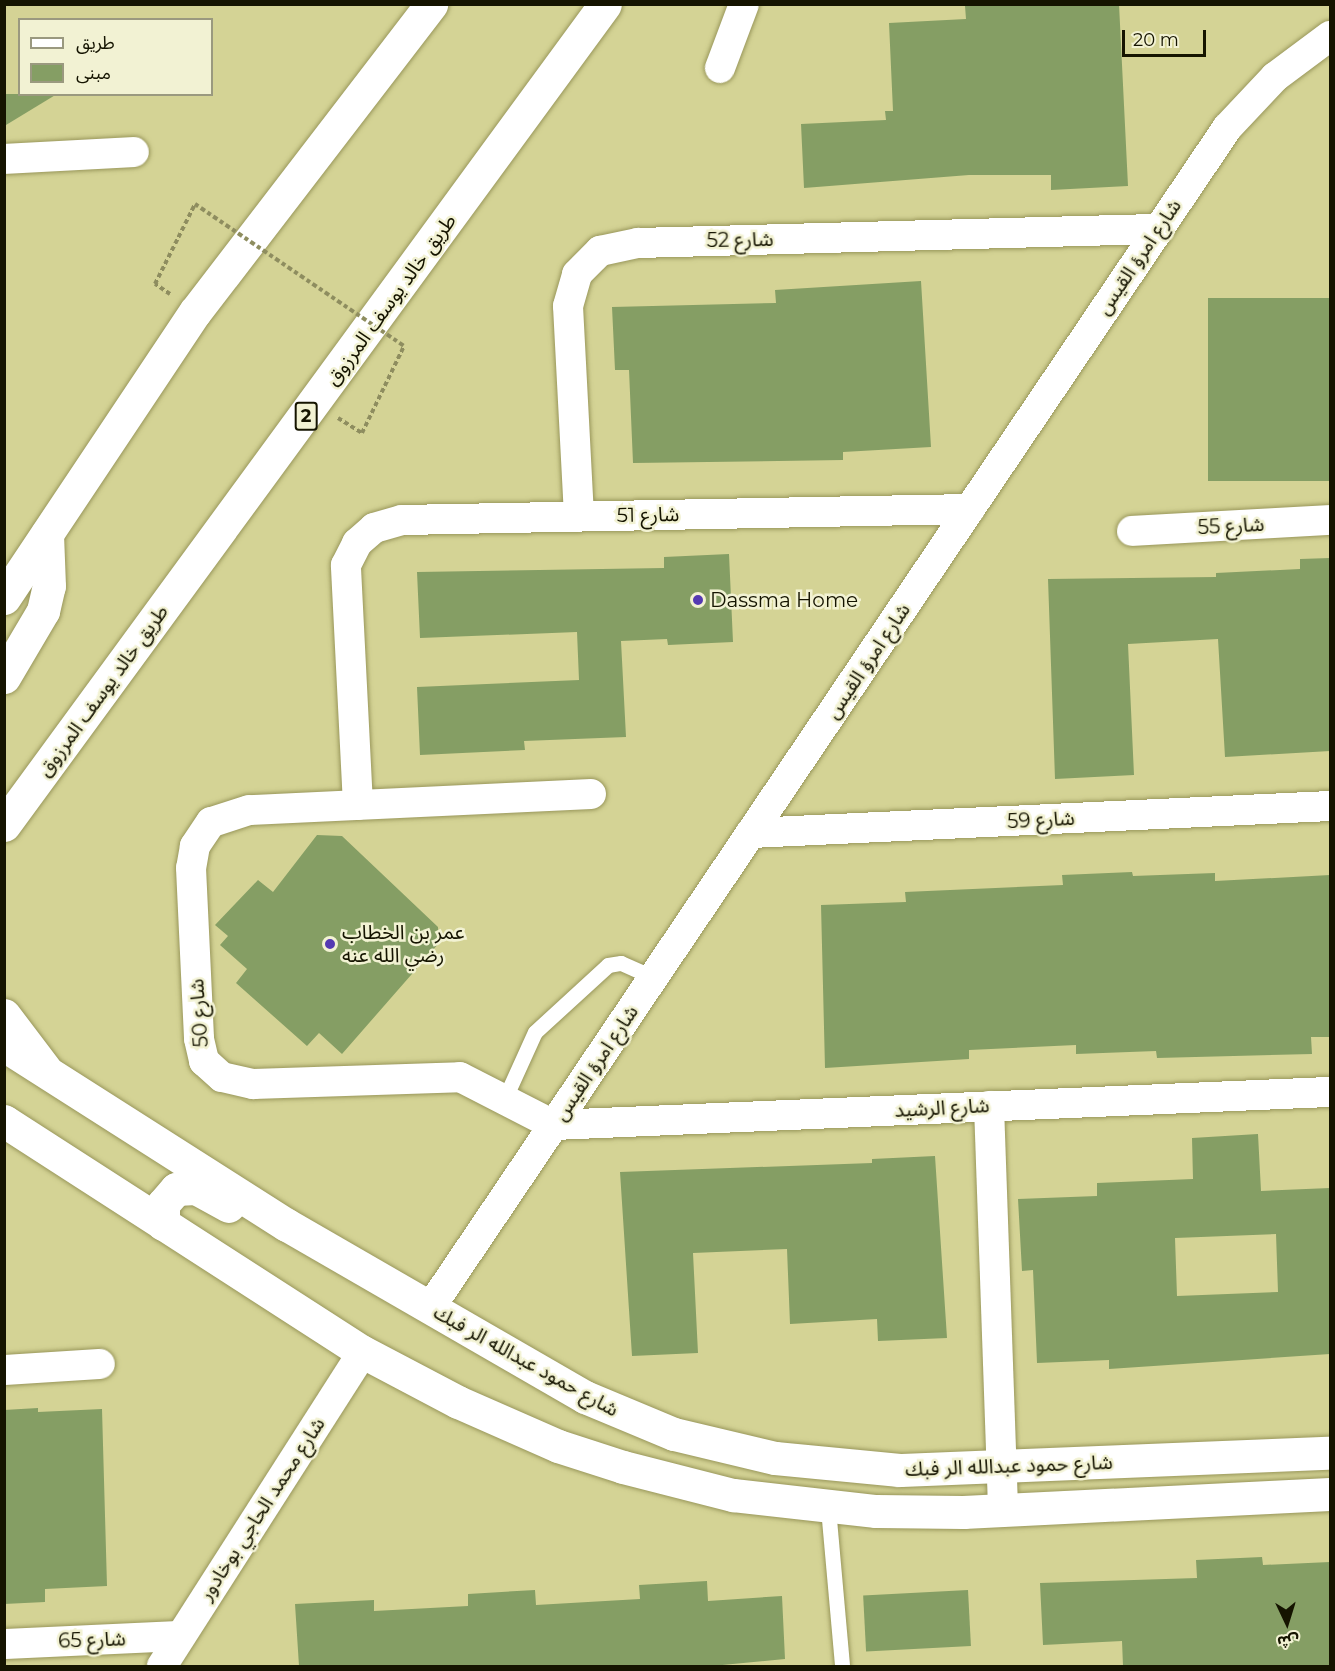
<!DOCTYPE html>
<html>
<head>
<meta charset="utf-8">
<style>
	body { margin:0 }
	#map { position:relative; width:1335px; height:1671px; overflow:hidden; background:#d4d395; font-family:Montserrat,"Noto Sans Arabic",sans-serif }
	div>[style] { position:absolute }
	.building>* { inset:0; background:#859e64; transform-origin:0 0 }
	.path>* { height:4px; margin-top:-2px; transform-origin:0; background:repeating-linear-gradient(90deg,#8e8d5f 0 4.5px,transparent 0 7.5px) }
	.roads { filter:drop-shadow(0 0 2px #99975b) drop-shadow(0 0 2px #99975b) }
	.lane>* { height:15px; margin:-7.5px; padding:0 7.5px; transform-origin:7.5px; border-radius:7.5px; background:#fff }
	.street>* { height:30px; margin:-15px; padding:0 15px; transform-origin:15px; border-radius:15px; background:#fff }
	.secondary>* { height:33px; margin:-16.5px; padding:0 16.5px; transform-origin:16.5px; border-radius:16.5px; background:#fff }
	.primary>* { height:33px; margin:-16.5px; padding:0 16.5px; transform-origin:16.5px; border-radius:16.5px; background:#fff }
	.path-bridge>* { height:4px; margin-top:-2px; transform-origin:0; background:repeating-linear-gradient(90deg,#8e8d5f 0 4.5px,transparent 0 7.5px) }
	.dots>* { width:16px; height:16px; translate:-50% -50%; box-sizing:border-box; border:3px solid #f2f2d3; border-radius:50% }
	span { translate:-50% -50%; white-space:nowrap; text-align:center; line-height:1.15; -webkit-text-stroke:5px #f2f2d3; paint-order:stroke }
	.shield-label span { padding:2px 4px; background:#f2f2d3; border:2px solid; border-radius:4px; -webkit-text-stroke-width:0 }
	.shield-label { font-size:18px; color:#151400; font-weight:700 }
	.street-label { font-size:20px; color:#151400 }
	.poi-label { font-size:20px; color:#151400 }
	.left { translate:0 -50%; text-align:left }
	.frame { position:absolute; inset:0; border:6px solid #151400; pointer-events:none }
	.legend { position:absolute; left:18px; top:18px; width:195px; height:78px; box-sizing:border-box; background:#f2f2d3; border:2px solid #9a997f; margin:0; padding:8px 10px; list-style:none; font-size:18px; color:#151400 }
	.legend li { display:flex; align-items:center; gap:12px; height:30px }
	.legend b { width:30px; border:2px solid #9a997f }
	.north { position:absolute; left:1257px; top:1593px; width:60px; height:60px; -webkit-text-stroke:4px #f2f2d3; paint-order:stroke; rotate:176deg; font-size:16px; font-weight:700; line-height:24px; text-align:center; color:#151400 }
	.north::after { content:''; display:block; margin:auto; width:21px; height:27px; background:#151400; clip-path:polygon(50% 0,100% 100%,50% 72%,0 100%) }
	.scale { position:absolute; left:1122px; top:30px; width:84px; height:27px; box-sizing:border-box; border:3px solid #151400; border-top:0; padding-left:8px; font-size:18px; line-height:21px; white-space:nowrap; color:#151400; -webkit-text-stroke:4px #f2f2d3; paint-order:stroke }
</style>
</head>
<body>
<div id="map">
	<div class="building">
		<div style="clip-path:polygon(1119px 4px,1128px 186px,1051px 190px,1051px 175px,969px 175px,804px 188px,801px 124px,886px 120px,885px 111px,893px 111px,889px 23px,966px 19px,965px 6px)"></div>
		<div style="clip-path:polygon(4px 94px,57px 94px,6px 125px)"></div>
		<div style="clip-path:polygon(921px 281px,931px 447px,843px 452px,843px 460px,633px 463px,629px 370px,615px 370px,612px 307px,776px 303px,775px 290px)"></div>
		<div style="left:1330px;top:298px;width:183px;height:122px;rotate:90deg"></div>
		<div style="clip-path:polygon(729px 554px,733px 642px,668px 645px,667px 639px,621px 641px,626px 737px,524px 741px,525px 750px,420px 755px,417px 687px,579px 680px,577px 632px,420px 638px,417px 572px,664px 568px,664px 557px)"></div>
		<div style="clip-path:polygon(1330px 558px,1330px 751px,1225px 757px,1218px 639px,1128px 644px,1134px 775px,1055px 779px,1048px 579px,1216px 577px,1216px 573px,1300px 569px,1300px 559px)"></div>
		<div style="clip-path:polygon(317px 835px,342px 836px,438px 927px,439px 943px,342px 1054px,319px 1033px,307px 1046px,236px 983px,247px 969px,220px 945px,228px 936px,215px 925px,258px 880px,273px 892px)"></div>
		<div style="clip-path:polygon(1132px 872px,1133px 876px,1215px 873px,1215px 881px,1330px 875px,1330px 1037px,1311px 1037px,1312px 1054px,1157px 1058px,1156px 1051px,1076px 1054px,1076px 1045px,969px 1050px,969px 1059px,825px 1068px,821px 905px,906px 902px,905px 892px,1063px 885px,1062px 875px)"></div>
		<div style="clip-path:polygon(evenodd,1258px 1134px,1261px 1191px,1330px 1188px,1330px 1354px,1109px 1369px,1109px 1360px,1037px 1363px,1033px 1270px,1022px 1271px,1018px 1199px,1097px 1196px,1097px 1183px,1193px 1179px,1192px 1138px,1258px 1134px,1276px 1234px,1278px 1292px,1177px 1296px,1175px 1238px,1276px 1234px)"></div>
		<div style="clip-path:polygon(935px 1156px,947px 1338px,878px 1341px,877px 1319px,790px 1324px,787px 1249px,693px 1253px,698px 1353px,632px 1356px,620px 1172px,872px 1163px,872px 1159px)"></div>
		<div style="clip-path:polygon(38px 1408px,38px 1412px,102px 1409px,107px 1586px,45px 1589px,45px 1602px,4px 1604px,4px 1410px)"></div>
		<div style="clip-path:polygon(1262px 1557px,1263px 1565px,1330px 1562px,1330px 1666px,1123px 1666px,1122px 1641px,1043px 1645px,1040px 1583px,1197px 1578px,1196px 1560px)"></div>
		<div style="clip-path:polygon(707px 1581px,708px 1601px,782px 1596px,785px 1659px,712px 1666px,299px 1666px,295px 1604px,374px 1600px,374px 1611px,468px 1606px,468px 1594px,535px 1590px,536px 1605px,640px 1599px,639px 1585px)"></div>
		<div style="left:968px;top:1590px;width:56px;height:105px;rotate:87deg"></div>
	</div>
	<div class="path">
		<div style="left:170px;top:294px;width:18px;rotate:-146deg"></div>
		<div style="left:155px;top:284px;width:89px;rotate:-63.4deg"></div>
		<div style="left:338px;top:418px;width:28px;rotate:32deg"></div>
		<div style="left:362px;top:433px;width:97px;rotate:-64.2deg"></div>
	</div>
	<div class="roads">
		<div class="lane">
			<div style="left:505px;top:1098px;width:72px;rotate:-65.6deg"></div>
			<div style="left:535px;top:1032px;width:99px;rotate:-42.5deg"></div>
			<div style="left:608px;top:965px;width:13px;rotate:-9deg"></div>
			<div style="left:621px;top:963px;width:36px;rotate:24deg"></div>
			<div style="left:828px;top:1508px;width:159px;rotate:84.9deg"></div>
		</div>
		<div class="street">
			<div style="left:720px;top:68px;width:68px;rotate:-69.4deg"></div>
			<div style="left:4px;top:159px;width:130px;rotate:-3.1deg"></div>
			<div style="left:579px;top:516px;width:210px;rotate:-93deg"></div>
			<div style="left:568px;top:306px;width:33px;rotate:-74deg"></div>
			<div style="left:577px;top:274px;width:33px;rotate:-45deg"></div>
			<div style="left:600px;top:251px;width:39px;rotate:-12deg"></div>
			<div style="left:638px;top:243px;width:519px;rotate:-1.55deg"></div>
			<div style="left:1132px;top:531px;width:198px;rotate:-3.2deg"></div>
			<div style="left:591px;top:794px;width:342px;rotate:177.3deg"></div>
			<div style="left:249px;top:810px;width:40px;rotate:162deg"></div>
			<div style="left:211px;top:822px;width:29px;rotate:124deg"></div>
			<div style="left:195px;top:846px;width:22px;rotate:100deg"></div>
			<div style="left:191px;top:868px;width:171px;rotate:87.3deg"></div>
			<div style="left:199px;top:1039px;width:23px;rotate:77deg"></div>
			<div style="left:204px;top:1061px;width:24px;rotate:42deg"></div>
			<div style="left:222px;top:1077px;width:32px;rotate:13deg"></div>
			<div style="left:253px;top:1084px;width:207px;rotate:-1.9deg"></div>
			<div style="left:460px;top:1077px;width:106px;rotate:27.1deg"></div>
			<div style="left:554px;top:1125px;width:777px;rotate:-2.44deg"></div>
			<div style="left:358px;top:805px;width:240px;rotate:-92.9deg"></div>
			<div style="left:346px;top:565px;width:25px;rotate:-63deg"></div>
			<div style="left:357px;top:543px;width:23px;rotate:-41deg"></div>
			<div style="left:374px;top:528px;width:29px;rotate:-16deg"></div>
			<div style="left:402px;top:520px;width:568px;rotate:-1.11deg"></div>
			<div style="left:751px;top:833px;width:580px;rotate:-2.67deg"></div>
			<div style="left:989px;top:1106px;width:404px;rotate:88deg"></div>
			<div style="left:430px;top:1308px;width:1424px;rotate:-55.96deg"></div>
			<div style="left:1227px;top:128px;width:70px;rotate:-46.7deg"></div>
			<div style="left:1275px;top:77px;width:69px;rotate:-36.7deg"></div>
			<div style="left:4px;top:1370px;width:96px;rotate:-3.6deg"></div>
			<div style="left:4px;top:1644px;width:176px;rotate:-2.6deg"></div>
			<div style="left:162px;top:1666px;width:373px;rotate:-57.4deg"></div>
		</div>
		<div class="secondary">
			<div style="left:4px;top:1045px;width:335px;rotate:32.5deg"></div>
			<div style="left:287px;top:1225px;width:344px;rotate:30deg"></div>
			<div style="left:585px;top:1397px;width:96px;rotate:22.6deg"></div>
			<div style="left:674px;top:1434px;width:104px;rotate:13.4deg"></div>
			<div style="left:775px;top:1458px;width:125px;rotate:5.5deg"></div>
			<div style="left:899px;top:1470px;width:431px;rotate:-2.3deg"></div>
			<div style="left:4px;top:1121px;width:427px;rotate:32.8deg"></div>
			<div style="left:363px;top:1352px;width:107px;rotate:27.8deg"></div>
			<div style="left:458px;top:1402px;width:109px;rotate:23.7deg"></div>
			<div style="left:558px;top:1446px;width:68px;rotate:17.9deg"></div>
			<div style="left:623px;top:1467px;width:114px;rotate:14.3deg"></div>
			<div style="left:733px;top:1495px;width:144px;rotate:6.4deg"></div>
			<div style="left:876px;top:1511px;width:87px;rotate:0.7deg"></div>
			<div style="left:963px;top:1512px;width:367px;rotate:-2.8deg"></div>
			<div style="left:163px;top:1224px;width:20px;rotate:-90deg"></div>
			<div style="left:163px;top:1204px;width:20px;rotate:-49deg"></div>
			<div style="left:176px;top:1189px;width:20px;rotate:-3deg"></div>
			<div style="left:196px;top:1188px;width:37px;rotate:29deg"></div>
		</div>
		<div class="primary">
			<div style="left:4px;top:598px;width:344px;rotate:-56.3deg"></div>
			<div style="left:195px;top:312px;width:388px;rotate:-52.5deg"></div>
			<div style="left:4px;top:677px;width:77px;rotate:-59.4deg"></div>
			<div style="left:43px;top:611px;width:26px;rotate:-77deg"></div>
			<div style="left:49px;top:586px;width:52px;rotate:-92.2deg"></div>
			<div style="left:4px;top:825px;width:1017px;rotate:-53.79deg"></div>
			<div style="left:4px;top:1015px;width:68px;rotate:52.8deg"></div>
			<div style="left:4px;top:1122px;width:1px"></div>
		</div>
	</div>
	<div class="path-bridge">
		<div style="left:195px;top:204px;width:253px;rotate:34.2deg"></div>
	</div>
	<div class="dots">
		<div style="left:698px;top:600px;background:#553ab2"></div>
		<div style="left:330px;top:944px;background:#553ab2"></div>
	</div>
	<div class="shield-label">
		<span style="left:306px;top:416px">2</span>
	</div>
	<div class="street-label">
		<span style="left:740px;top:240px;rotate:-1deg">شارع 52</span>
		<span style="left:1139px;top:257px;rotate:-56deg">شارع امرؤ القيس</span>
		<span style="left:391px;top:300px;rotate:-54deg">طريق خالد يوسف المرزوق</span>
		<span style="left:648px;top:515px;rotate:-1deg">شارع 51</span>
		<span style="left:1231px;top:526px;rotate:-3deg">شارع 55</span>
		<span style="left:868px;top:661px;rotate:-56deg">شارع امرؤ القيس</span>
		<span style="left:103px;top:691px;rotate:-54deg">طريق خالد يوسف المرزوق</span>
		<span style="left:1041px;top:820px;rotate:-3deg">شارع 59</span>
		<span style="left:199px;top:1013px;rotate:-94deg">شارع 50</span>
		<span style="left:596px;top:1063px;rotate:-56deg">شارع امرؤ القيس</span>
		<span style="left:942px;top:1108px;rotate:-3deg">شارع الرشيد</span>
		<span style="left:526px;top:1361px;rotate:29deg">شارع حمود عبدالله الر فبك</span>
		<span style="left:1009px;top:1466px;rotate:-2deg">شارع حمود عبدالله الر فبك</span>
		<span style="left:262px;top:1509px;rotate:-57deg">شارع محمد الحاجي بوخادور</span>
		<span style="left:92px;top:1640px;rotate:-2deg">شارع 65</span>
	</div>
	<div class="poi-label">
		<span class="left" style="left:710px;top:600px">Dassma Home</span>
		<span class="left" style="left:342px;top:944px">عمر بن الخطاب<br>رضي الله عنه</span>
	</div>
	<div class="frame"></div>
	<ul class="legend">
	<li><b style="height:8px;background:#fff"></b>طريق</li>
	<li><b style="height:16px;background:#859e64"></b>مبنى</li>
	</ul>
	<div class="north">ش</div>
	<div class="scale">20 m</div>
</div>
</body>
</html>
